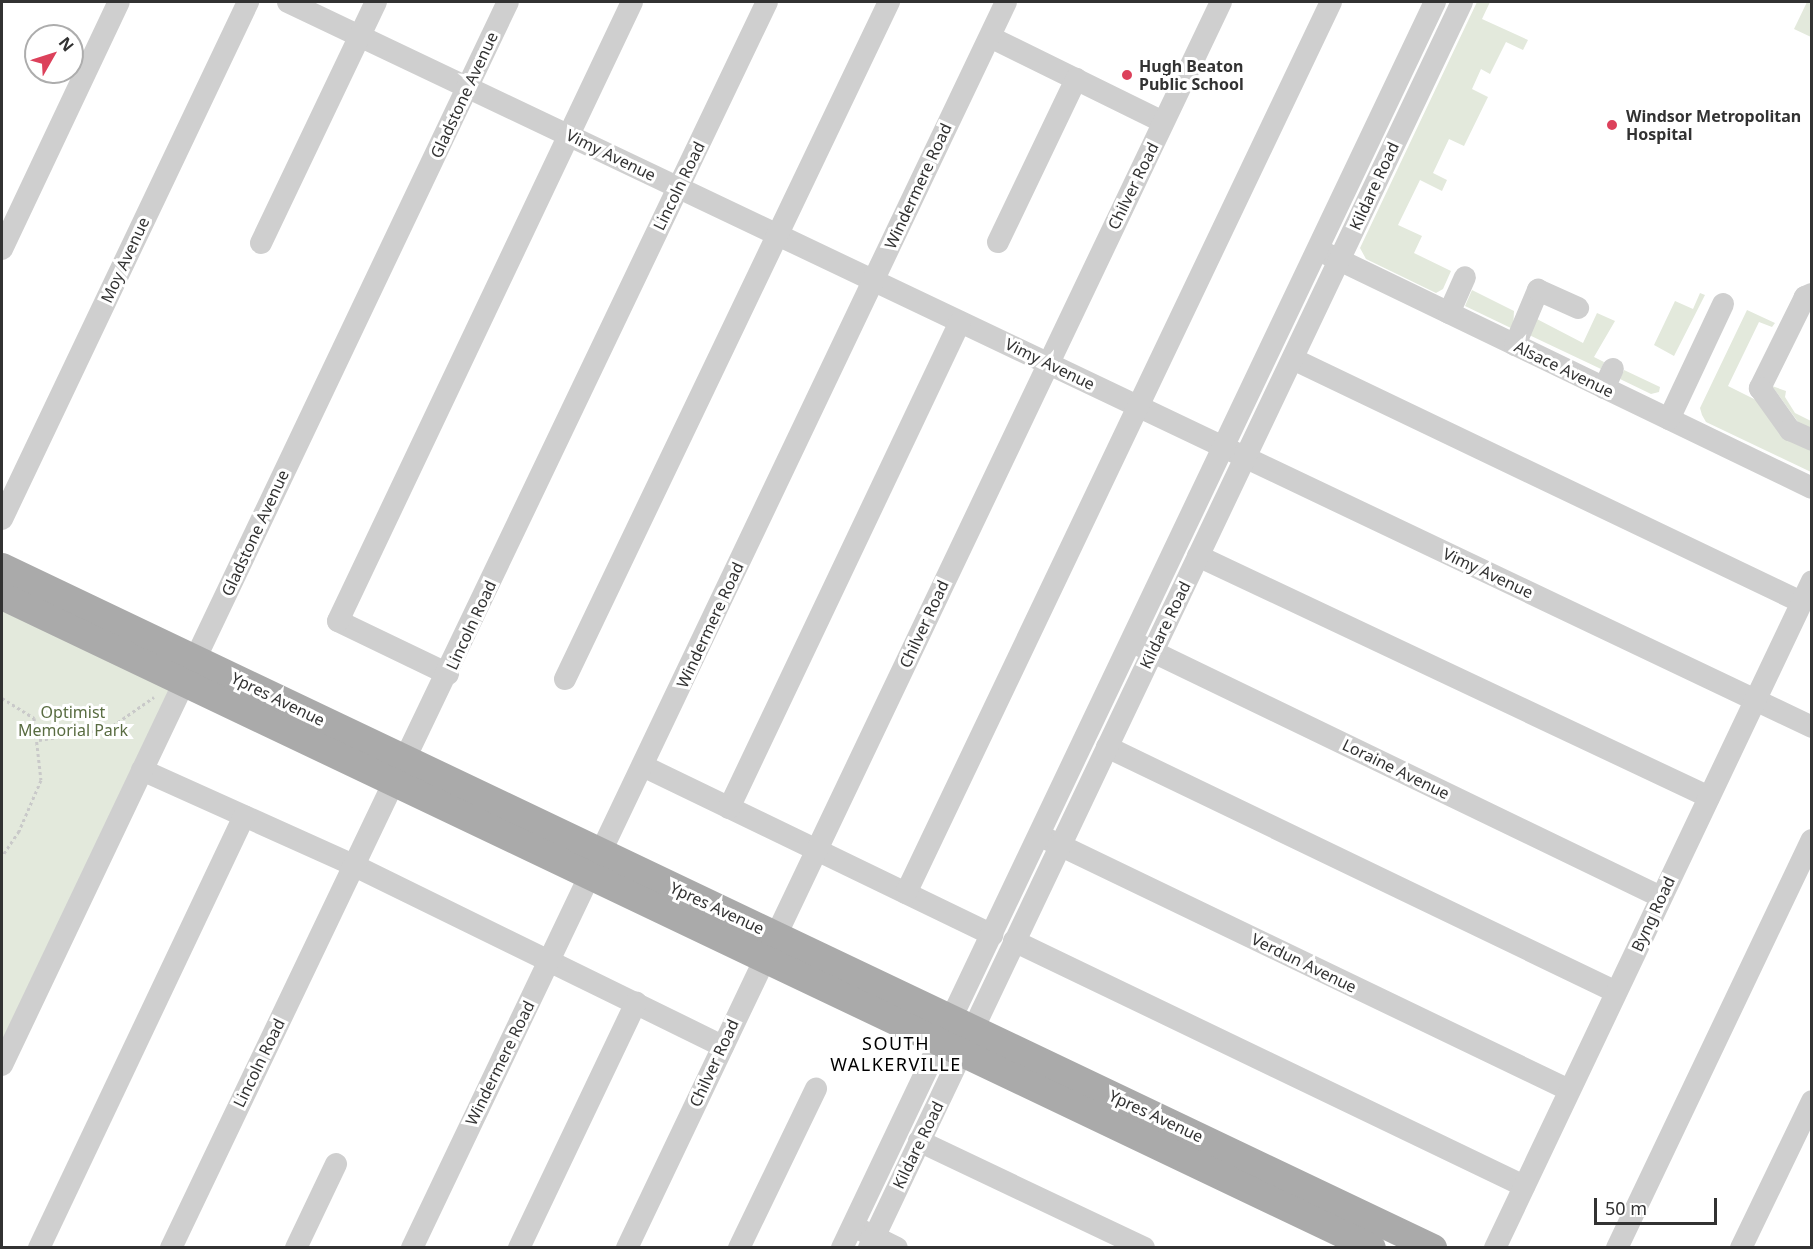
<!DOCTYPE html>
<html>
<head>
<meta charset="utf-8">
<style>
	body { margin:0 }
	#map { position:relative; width:1813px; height:1249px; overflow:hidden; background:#fff; font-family:"Noto Sans",sans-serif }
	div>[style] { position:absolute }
	.green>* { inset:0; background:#e3e9dc }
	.path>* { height:3px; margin-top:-1.5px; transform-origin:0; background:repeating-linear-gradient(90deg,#c9c9c9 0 3px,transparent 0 6px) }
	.minor>* { height:22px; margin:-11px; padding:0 11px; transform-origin:11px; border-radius:11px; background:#cfcfcf }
	.major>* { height:28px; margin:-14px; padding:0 14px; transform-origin:14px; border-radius:14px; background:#aaa }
	.dots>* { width:16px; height:16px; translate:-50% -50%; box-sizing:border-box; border:3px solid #fff; border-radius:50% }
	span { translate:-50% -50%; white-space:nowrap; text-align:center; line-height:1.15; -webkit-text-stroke:6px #fff; paint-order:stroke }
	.poi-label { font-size:16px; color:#323232; font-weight:700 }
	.left { translate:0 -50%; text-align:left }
	.street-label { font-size:16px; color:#323232 }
	.park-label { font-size:16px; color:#596c41 }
	.neighbourhood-label { font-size:18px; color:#000; letter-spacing:1.5px }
	.frame { position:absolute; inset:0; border:3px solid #323232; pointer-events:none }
	.north { position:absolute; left:24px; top:24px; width:60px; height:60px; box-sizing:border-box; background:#fff; border:2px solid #adadad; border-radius:50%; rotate:51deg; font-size:16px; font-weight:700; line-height:24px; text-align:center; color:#323232 }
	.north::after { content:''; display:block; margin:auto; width:21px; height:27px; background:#dc415b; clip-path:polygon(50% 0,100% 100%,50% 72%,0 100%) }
	.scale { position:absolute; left:1594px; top:1198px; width:123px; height:27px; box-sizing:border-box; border:3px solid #323232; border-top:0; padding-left:8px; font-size:18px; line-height:21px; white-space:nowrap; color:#323232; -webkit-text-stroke:4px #fff; paint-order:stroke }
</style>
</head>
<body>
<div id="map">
	<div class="green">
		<div style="clip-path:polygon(1477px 2px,1490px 2px,1482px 19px,1528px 40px,1523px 50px,1506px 42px,1490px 74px,1481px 69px,1472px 89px,1488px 97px,1464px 146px,1449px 139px,1433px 173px,1447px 180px,1442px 191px,1420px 180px,1398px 225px,1422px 236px,1414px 253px,1451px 271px,1443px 289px,1436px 293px,1366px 259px,1360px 248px)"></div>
		<div style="clip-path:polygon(1807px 2px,1811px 2px,1811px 37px,1794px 29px)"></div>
		<div style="clip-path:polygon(1472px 290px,1514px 311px,1513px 329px,1465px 306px)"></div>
		<div style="clip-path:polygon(1700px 293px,1705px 295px,1674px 356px,1654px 345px,1675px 301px,1693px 309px)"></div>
		<div style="clip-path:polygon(1747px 310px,1775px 323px,1772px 327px,1759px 322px,1728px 386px,1758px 401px,1811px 445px,1811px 472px,1706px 422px,1702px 415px,1700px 408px)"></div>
		<div style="clip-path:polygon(1597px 313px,1615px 321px,1594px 357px,1604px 362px,1601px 369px,1527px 334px,1533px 317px,1583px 343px)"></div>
		<div style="clip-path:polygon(1624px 370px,1660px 387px,1659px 392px,1651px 394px,1620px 379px)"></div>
		<div style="clip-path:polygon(1772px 386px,1786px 391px,1785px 397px,1795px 413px,1811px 421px,1811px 435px,1806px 433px)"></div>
		<div style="clip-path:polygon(2px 606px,171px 687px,2px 1042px)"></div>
	</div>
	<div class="path">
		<div style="left:2px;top:698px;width:38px;rotate:32deg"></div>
		<div style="left:34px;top:718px;width:62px;rotate:83.6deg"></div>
		<div style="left:41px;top:780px;width:56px;rotate:113.3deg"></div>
		<div style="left:19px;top:831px;width:30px;rotate:124deg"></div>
		<div style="left:39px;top:740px;width:70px;rotate:-9.1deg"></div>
		<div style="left:108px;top:729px;width:56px;rotate:-34.8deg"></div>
	</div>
	<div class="minor">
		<div style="left:288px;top:2px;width:1688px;rotate:25.44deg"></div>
		<div style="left:990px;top:37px;width:193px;rotate:26.2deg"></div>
		<div style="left:998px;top:242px;width:181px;rotate:-64.4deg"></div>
		<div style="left:261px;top:243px;width:267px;rotate:-64.5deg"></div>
		<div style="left:2px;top:249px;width:273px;rotate:-64.7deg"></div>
		<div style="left:1327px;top:254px;width:538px;rotate:25.76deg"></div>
		<div style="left:1812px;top:294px;width:8px;rotate:157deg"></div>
		<div style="left:1805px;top:297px;width:102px;rotate:116.3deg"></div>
		<div style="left:1760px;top:388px;width:52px;rotate:54.5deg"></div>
		<div style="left:1790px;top:430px;width:24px;rotate:24deg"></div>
		<div style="left:1449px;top:313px;width:39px;rotate:-66deg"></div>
		<div style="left:1515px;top:345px;width:60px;rotate:-67.3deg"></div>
		<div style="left:1538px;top:290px;width:44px;rotate:24.2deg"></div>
		<div style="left:1293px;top:359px;width:563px;rotate:25.56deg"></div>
		<div style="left:1604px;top:388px;width:21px;rotate:-65deg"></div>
		<div style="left:1669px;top:419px;width:127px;rotate:-64.8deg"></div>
		<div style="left:2px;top:519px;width:573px;rotate:-64.55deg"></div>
		<div style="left:1198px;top:556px;width:565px;rotate:25.25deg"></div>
		<div style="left:1141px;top:646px;width:577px;rotate:25.77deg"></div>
		<div style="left:448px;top:674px;width:122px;rotate:-154.3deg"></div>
		<div style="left:338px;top:621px;width:685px;rotate:-64.59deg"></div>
		<div style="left:565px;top:679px;width:751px;rotate:-64.43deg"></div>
		<div style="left:1107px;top:747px;width:565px;rotate:25.7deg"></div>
		<div style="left:643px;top:766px;width:388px;rotate:25.8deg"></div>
		<div style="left:142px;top:770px;width:231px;rotate:24.2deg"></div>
		<div style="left:353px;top:865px;width:412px;rotate:26.1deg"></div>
		<div style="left:729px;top:808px;width:538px;rotate:-64.58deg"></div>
		<div style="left:1047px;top:839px;width:579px;rotate:25.68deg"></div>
		<div style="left:906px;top:893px;width:987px;rotate:-64.5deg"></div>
		<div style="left:1014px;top:941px;width:566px;rotate:25.66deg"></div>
		<div style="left:2px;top:1065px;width:1177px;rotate:-64.55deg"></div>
		<div style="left:919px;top:1141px;width:249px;rotate:25.4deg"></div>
		<div style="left:861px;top:1230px;width:40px;rotate:26.6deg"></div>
		<div style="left:39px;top:1248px;width:478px;rotate:-64.6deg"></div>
		<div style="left:171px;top:1248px;width:1381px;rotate:-64.44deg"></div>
		<div style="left:296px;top:1248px;width:93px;rotate:-64.5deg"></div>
		<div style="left:412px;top:1248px;width:1380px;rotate:-64.51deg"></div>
		<div style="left:519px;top:1248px;width:272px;rotate:-64.5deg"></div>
		<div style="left:627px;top:1248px;width:1380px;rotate:-64.51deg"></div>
		<div style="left:739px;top:1248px;width:177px;rotate:-64.2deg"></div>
		<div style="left:842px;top:1248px;width:1380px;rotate:-64.55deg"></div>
		<div style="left:869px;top:1248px;width:1380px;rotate:-64.55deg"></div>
		<div style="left:1495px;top:1248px;width:738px;rotate:-64.58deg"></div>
		<div style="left:1617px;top:1248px;width:452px;rotate:-64.5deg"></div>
		<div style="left:1741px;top:1248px;width:163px;rotate:-64.2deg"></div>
	</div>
	<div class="major">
		<div style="left:2px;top:567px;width:1585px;rotate:25.45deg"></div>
		<div style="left:2px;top:596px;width:1517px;rotate:25.45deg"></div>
	</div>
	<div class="dots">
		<div style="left:1127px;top:75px;background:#dc415b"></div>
		<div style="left:1612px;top:125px;background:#dc415b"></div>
	</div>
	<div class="poi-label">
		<span class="left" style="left:1139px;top:75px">Hugh Beaton<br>Public School</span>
		<span class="left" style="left:1626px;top:125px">Windsor Metropolitan<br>Hospital</span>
	</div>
	<div class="street-label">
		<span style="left:464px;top:95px;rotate:-65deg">Gladstone Avenue</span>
		<span style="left:611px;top:155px;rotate:26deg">Vimy Avenue</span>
		<span style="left:679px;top:186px;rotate:-64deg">Lincoln Road</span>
		<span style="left:918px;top:186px;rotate:-65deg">Windermere Road</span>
		<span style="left:1133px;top:186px;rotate:-64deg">Chilver Road</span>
		<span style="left:1374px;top:186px;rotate:-65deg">Kildare Road</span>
		<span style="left:125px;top:260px;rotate:-65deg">Moy Avenue</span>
		<span style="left:1050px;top:364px;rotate:26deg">Vimy Avenue</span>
		<span style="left:1564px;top:369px;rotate:26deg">Alsace Avenue</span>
		<span style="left:255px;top:533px;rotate:-65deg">Gladstone Avenue</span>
		<span style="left:1488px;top:573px;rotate:25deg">Vimy Avenue</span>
		<span style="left:924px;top:624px;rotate:-65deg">Chilver Road</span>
		<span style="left:471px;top:625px;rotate:-65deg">Lincoln Road</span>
		<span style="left:710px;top:625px;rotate:-65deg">Windermere Road</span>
		<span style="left:1165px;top:625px;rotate:-64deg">Kildare Road</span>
		<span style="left:278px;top:699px;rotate:26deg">Ypres Avenue</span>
		<span style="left:1396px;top:769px;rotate:26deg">Loraine Avenue</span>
		<span style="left:717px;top:908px;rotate:25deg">Ypres Avenue</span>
		<span style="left:1653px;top:914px;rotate:-65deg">Byng Road</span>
		<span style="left:1304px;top:963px;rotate:26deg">Verdun Avenue</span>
		<span style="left:259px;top:1063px;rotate:-64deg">Lincoln Road</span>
		<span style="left:500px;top:1063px;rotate:-64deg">Windermere Road</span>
		<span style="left:714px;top:1063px;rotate:-65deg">Chilver Road</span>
		<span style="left:1156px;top:1116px;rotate:25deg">Ypres Avenue</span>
		<span style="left:918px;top:1145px;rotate:-64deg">Kildare Road</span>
	</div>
	<div class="park-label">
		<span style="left:73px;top:721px">Optimist<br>Memorial Park</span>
	</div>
	<div class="neighbourhood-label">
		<span style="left:896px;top:1054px">SOUTH<br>WALKERVILLE</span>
	</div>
	<div class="frame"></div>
	<div class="north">N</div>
	<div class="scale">50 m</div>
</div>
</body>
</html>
